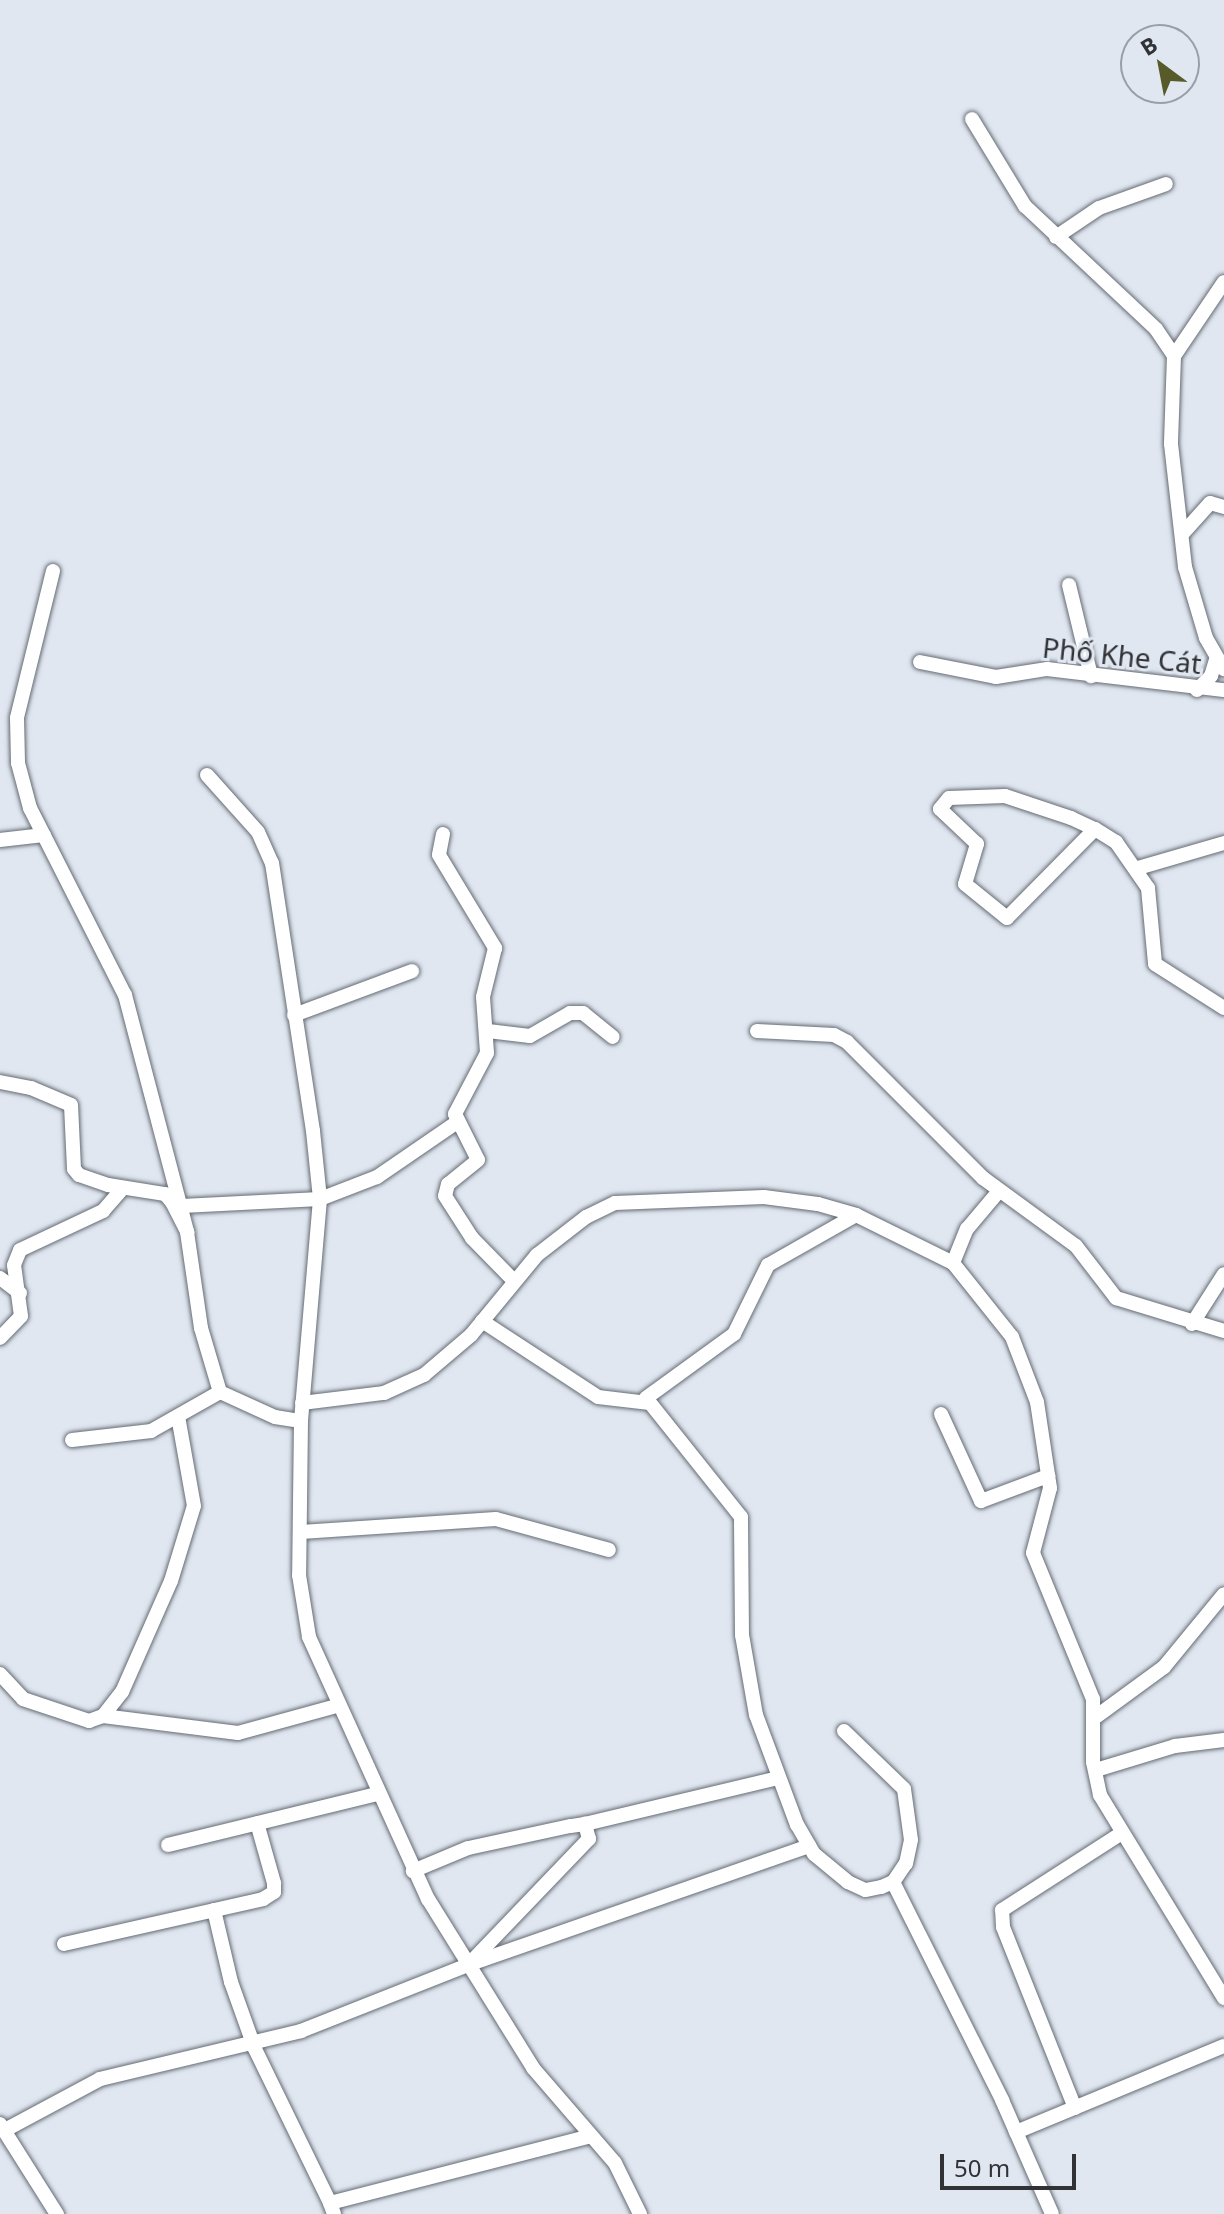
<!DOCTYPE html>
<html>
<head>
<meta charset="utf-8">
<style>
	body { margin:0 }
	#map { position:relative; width:1224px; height:2214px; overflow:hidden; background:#e0e7f1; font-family:"Noto Sans",sans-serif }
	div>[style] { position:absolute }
	.roads { filter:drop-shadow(0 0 2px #656b73) drop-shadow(0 0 2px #656b73) }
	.street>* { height:14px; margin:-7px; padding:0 7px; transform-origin:7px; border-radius:7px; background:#fff }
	span { translate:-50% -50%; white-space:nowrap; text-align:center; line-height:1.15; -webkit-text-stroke:6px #e0e7f1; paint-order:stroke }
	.street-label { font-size:28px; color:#303236 }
	.north { position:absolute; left:1120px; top:24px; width:80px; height:80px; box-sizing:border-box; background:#e0e7f1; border:2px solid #9a9fa6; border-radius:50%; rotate:328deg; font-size:22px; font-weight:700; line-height:32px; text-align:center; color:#303236 }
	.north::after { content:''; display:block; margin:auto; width:28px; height:36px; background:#575b29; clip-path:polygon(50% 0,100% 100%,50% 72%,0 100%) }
	.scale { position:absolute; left:940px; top:2154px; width:136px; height:36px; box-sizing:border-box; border:4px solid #303236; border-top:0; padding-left:10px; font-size:24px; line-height:28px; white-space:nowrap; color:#303236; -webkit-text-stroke:6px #e0e7f1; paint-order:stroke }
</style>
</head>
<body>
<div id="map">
	<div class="roads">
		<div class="street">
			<div style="left:972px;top:119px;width:102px;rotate:58.7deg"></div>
			<div style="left:1025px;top:206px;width:180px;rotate:43.2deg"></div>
			<div style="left:1156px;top:329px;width:32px;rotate:56deg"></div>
			<div style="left:1174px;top:356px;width:88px;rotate:92deg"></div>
			<div style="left:1171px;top:444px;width:124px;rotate:83.5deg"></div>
			<div style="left:1185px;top:567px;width:74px;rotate:73.5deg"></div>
			<div style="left:1206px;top:638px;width:36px;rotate:60deg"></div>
			<div style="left:1056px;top:237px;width:52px;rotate:-34deg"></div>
			<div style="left:1099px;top:208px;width:71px;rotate:-19.7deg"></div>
			<div style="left:1174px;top:356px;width:89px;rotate:-56deg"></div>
			<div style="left:1184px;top:532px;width:39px;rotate:-48deg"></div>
			<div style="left:1210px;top:503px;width:15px;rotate:16deg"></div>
			<div style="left:53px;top:571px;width:151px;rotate:103.8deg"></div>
			<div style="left:17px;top:718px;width:45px;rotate:88.7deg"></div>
			<div style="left:18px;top:763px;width:47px;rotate:75.1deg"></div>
			<div style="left:30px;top:808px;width:210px;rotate:63.1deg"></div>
			<div style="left:125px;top:995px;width:245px;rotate:75.3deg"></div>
			<div style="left:1069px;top:585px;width:94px;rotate:76.4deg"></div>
			<div style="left:920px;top:662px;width:77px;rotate:11.2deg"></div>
			<div style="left:996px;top:677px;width:52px;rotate:-8.9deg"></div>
			<div style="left:1047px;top:669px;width:178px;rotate:6.8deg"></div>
			<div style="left:1197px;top:690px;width:20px;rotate:-45deg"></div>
			<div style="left:1211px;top:676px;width:17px;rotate:-73deg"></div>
			<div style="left:207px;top:775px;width:76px;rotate:48.2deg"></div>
			<div style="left:258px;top:832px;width:34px;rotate:66deg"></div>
			<div style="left:272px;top:863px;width:271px;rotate:81.3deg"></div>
			<div style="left:313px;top:1131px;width:68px;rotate:84.1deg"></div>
			<div style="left:320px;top:1199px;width:223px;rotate:94.9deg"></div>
			<div style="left:301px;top:1421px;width:154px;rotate:90.7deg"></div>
			<div style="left:299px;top:1575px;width:63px;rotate:80.8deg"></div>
			<div style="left:309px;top:1637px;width:288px;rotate:65.6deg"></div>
			<div style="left:428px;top:1899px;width:199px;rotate:58.1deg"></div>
			<div style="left:533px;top:2068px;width:125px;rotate:49.2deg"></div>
			<div style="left:615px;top:2163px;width:57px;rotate:63.9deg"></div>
			<div style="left:1095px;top:829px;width:125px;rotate:134.7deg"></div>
			<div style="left:1007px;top:918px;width:54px;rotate:-141deg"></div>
			<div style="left:965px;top:884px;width:42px;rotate:-73.3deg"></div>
			<div style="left:977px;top:844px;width:51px;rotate:-136.6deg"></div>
			<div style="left:940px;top:809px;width:14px;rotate:-51deg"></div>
			<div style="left:949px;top:798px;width:56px;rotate:-2deg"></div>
			<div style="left:1005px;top:796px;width:70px;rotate:18.4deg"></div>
			<div style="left:1071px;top:818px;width:26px;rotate:25deg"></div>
			<div style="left:1095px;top:829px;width:25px;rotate:32deg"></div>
			<div style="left:1116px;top:842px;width:56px;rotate:55.2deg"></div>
			<div style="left:1148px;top:888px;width:76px;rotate:84.7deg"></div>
			<div style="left:1155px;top:964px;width:82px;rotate:32.5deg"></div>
			<div style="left:443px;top:834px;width:21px;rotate:101deg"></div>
			<div style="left:439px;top:855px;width:109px;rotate:58.9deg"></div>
			<div style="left:495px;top:948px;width:50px;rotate:103.8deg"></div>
			<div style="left:483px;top:997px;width:56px;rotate:85.9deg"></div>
			<div style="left:487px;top:1053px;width:69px;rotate:117.7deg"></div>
			<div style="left:455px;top:1114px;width:51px;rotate:63.4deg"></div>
			<div style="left:478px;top:1160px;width:38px;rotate:141deg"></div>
			<div style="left:448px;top:1184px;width:12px;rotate:104deg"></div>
			<div style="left:445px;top:1196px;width:50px;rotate:57.3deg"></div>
			<div style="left:472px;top:1238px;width:60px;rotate:45.7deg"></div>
			<div style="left:0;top:840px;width:44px;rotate:-6.5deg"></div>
			<div style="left:1138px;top:868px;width:90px;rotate:-16.2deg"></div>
			<div style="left:294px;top:1015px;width:126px;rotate:-20.4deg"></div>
			<div style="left:488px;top:1031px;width:42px;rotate:6.8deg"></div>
			<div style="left:530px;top:1036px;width:46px;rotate:-29.9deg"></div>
			<div style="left:570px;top:1013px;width:13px"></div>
			<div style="left:583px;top:1013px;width:38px;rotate:39deg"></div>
			<div style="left:757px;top:1031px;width:77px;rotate:3deg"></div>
			<div style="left:834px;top:1035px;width:15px;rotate:28deg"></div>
			<div style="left:847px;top:1042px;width:192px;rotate:45deg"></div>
			<div style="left:983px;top:1178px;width:115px;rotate:36.2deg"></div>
			<div style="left:1076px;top:1246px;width:66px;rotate:52.4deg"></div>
			<div style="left:1116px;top:1298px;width:113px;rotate:17deg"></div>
			<div style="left:0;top:1082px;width:32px;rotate:11deg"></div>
			<div style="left:31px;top:1088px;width:43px;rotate:23deg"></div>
			<div style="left:71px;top:1105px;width:64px;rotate:87.3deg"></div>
			<div style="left:74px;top:1169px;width:8px;rotate:50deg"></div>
			<div style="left:79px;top:1175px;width:31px;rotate:19deg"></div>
			<div style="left:108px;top:1185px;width:58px;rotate:9deg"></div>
			<div style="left:165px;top:1194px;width:11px;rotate:49deg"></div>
			<div style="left:172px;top:1202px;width:34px;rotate:63deg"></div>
			<div style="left:187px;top:1232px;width:97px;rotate:81.7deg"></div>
			<div style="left:201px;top:1328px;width:67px;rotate:73.5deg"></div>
			<div style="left:182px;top:1206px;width:138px;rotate:-2.9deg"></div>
			<div style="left:320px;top:1199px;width:61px;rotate:-21.1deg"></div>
			<div style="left:377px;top:1177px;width:96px;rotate:-34.4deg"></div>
			<div style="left:953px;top:1263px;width:37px;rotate:-68deg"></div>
			<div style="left:967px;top:1229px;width:50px;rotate:-49.9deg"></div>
			<div style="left:0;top:1278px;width:25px;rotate:37deg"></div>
			<div style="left:482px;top:1321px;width:139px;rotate:33.2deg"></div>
			<div style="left:598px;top:1397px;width:50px;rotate:6.8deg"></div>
			<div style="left:1192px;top:1324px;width:59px;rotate:-57.4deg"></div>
			<div style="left:0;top:1338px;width:30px;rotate:-46deg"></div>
			<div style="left:21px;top:1316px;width:51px;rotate:-97.8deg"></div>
			<div style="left:14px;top:1265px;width:16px;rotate:-68deg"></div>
			<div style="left:20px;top:1250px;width:92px;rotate:-25.2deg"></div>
			<div style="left:103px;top:1211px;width:30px;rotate:-49deg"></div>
			<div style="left:302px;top:1403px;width:83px;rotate:-7deg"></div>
			<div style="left:384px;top:1393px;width:44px;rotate:-24.2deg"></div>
			<div style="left:424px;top:1375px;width:62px;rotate:-40.4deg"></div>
			<div style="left:471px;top:1335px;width:104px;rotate:-50.5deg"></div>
			<div style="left:537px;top:1255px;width:62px;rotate:-37.8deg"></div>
			<div style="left:586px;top:1217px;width:32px;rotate:-26deg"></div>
			<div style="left:615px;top:1203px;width:149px;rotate:-2.3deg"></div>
			<div style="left:764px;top:1197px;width:54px;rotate:7.4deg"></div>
			<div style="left:818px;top:1204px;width:40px;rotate:16deg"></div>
			<div style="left:856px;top:1215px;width:108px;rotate:26.3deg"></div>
			<div style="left:953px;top:1263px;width:95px;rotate:51.4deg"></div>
			<div style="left:1012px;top:1337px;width:70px;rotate:69deg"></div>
			<div style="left:1037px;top:1402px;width:87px;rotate:81.4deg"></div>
			<div style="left:1050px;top:1488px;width:67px;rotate:104.7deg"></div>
			<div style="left:1033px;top:1553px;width:158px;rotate:67.7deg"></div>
			<div style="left:1093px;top:1699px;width:63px;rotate:90deg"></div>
			<div style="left:1093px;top:1762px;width:34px;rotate:78deg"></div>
			<div style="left:1100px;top:1795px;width:238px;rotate:58.6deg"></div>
			<div style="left:941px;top:1414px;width:96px;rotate:65.3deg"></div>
			<div style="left:981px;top:1501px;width:72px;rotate:-20.5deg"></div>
			<div style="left:72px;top:1440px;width:80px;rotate:-6.5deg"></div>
			<div style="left:151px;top:1431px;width:79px;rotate:-29.5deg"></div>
			<div style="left:220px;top:1392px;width:60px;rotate:24.4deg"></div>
			<div style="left:275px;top:1417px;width:26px;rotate:9deg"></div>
			<div style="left:301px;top:1532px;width:195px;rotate:-3.8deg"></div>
			<div style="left:496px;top:1519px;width:117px;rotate:15.3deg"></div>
			<div style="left:0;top:1674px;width:34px;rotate:47deg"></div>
			<div style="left:23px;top:1699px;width:70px;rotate:18.4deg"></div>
			<div style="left:89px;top:1721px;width:15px;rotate:-20deg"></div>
			<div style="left:103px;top:1716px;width:31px;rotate:-52deg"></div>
			<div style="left:122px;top:1692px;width:121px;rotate:-66.2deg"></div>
			<div style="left:171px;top:1581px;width:78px;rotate:-73deg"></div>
			<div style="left:194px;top:1506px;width:91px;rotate:-100.1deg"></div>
			<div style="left:103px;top:1716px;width:136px;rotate:7.2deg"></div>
			<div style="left:238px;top:1733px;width:103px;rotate:-15.3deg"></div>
			<div style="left:1097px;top:1716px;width:83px;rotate:-36.2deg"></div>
			<div style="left:1164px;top:1667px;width:94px;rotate:-50.6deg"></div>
			<div style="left:844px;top:1731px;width:83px;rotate:44deg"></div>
			<div style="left:904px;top:1789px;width:51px;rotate:82.2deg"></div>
			<div style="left:911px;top:1840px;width:24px;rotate:102deg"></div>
			<div style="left:906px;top:1863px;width:23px;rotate:124deg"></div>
			<div style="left:893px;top:1882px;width:13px;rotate:157deg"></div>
			<div style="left:881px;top:1887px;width:16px;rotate:169deg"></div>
			<div style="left:865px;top:1890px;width:19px;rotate:-155deg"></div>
			<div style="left:848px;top:1882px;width:44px;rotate:-140.5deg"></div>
			<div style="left:814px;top:1854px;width:34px;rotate:-120deg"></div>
			<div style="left:797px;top:1825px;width:117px;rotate:-110.4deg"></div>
			<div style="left:756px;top:1715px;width:81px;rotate:-99.9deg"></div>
			<div style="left:742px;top:1635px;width:118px;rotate:-90.5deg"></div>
			<div style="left:741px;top:1517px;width:152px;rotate:-128.6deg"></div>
			<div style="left:646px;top:1398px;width:109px;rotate:-36deg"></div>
			<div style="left:734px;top:1334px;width:77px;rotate:-63.8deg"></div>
			<div style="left:768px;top:1265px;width:101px;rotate:-29.6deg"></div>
			<div style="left:1096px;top:1770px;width:83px;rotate:-16.9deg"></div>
			<div style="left:1175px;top:1746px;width:49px;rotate:-7deg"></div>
			<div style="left:585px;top:1824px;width:198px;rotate:-13.4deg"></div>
			<div style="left:168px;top:1845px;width:215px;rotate:-13.7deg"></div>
			<div style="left:893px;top:1882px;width:244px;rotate:63.4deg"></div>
			<div style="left:1002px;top:2100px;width:124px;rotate:66.3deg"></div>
			<div style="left:214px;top:1910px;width:74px;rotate:76.7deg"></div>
			<div style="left:231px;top:1982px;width:71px;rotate:70.3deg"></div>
			<div style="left:255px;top:2049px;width:171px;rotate:64deg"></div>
			<div style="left:64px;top:1944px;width:204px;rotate:-12.7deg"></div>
			<div style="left:263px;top:1899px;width:13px;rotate:-32deg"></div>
			<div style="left:274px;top:1892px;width:9px;rotate:-90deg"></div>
			<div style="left:274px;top:1883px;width:62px;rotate:-105.8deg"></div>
			<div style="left:473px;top:1963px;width:356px;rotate:-19.2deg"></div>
			<div style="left:1075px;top:2108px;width:195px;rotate:-111.7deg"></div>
			<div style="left:1003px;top:1927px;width:17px;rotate:-93deg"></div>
			<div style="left:1002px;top:1910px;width:143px;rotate:-32.7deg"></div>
			<div style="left:0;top:2124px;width:107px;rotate:57.7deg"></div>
			<div style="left:5px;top:2130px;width:108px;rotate:-28.2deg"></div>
			<div style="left:100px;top:2079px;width:207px;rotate:-13.4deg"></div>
			<div style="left:301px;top:2031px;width:180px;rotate:-21.6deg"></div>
			<div style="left:468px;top:1965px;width:175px;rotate:-46.2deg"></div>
			<div style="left:589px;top:1839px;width:16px;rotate:-105deg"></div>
			<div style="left:585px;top:1824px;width:15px;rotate:172deg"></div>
			<div style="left:570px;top:1826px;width:104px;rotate:167.8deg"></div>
			<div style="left:468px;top:1848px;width:60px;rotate:157.3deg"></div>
			<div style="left:1016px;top:2132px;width:225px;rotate:-22.5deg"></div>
			<div style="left:334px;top:2214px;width:12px;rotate:-110deg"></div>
			<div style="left:330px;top:2203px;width:269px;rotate:-14.4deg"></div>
		</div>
	</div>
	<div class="street-label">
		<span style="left:1122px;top:655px;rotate:6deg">Phố Khe Cát</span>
	</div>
	<div class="north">B</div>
	<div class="scale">50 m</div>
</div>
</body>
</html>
